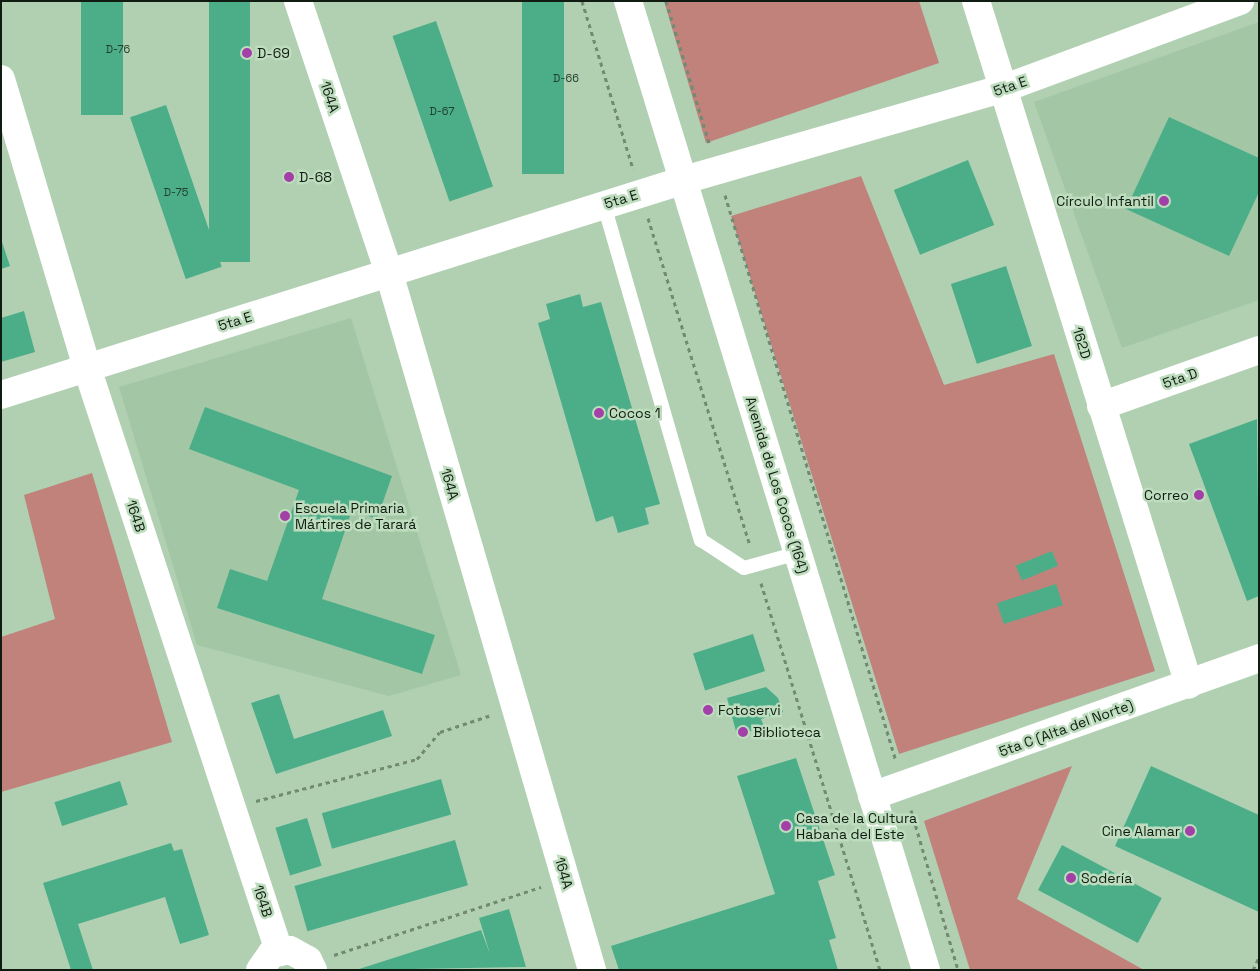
<!DOCTYPE html>
<html>
<head>
<meta charset="utf-8">
<style>
	body { margin:0 }
	#map { position:relative; width:1260px; height:971px; overflow:hidden; background:#b1d0b2; font-family:"Space Grotesk",sans-serif }
	div>[style] { position:absolute }
	.built>* { inset:0; background:#a3c7a4 }
	.green>* { inset:0; background:#c0827b }
	.building>* { inset:0; background:#4cae89; transform-origin:0 0 }
	.path>* { height:3px; margin-top:-1.5px; transform-origin:0; background:repeating-linear-gradient(90deg,#728a73 0 4px,transparent 0 8px) }
	.service>* { height:14px; margin:-7px; padding:0 7px; transform-origin:7px; border-radius:7px; background:#fff }
	.minor>* { height:28px; margin:-14px; padding:0 14px; transform-origin:14px; border-radius:14px; background:#fff }
	.tertiary>* { height:28px; margin:-14px; padding:0 14px; transform-origin:14px; border-radius:14px; background:#fff }
	.secondary>* { height:28px; margin:-14px; padding:0 14px; transform-origin:14px; border-radius:14px; background:#fff }
	.dots>* { width:14px; height:14px; translate:-50% -50%; box-sizing:border-box; border:2px solid #beddbe; border-radius:50% }
	span { translate:-50% -50%; white-space:nowrap; text-align:center; line-height:1.15; -webkit-text-stroke:5px #beddbe; paint-order:stroke }
	.number-label { font-size:11px; color:#1f402f }
	.number-label span { -webkit-text-stroke-width:0 }
	.poi-label { font-size:14px; color:#101c11 }
	.left { translate:0 -50%; text-align:left }
	.right { translate:-100% -50%; text-align:right }
	.street-label { font-size:14px; color:#101c11 }
	.frame { position:absolute; inset:0; border:2px solid #101c11; pointer-events:none }
</style>
</head>
<body>
<div id="map">
	<div class="built">
		<div style="clip-path:polygon(1259px 22px,1259px 300px,1122px 348px,1034px 102px)"></div>
		<div style="clip-path:polygon(351px 318px,461px 675px,389px 696px,197px 645px,119px 387px)"></div>
	</div>
	<div class="green">
		<div style="clip-path:polygon(664px 1px,919px 1px,939px 63px,706px 143px)"></div>
		<div style="clip-path:polygon(861px 176px,944px 385px,1054px 354px,1155px 671px,899px 754px,731px 216px)"></div>
		<div style="clip-path:polygon(92px 473px,172px 742px,1px 792px,1px 637px,55px 619px,24px 495px)"></div>
		<div style="clip-path:polygon(1072px 766px,1017px 899px,1144px 970px,970px 970px,924px 821px)"></div>
	</div>
	<div class="building">
		<div style="left:81px;top:1px;width:42px;height:114px"></div>
		<div style="left:209px;top:1px;width:41px;height:261px"></div>
		<div style="left:522px;top:1px;width:42px;height:173px"></div>
		<div style="left:436px;top:21px;width:175px;height:46px;rotate:71deg"></div>
		<div style="left:166px;top:105px;width:171px;height:38px;rotate:71deg"></div>
		<div style="clip-path:polygon(1169px 117px,1259px 158px,1259px 192px,1229px 256px,1126px 209px)"></div>
		<div style="left:968px;top:160px;width:70px;height:80px;rotate:68deg"></div>
		<div style="clip-path:polygon(1px 239px,10px 266px,1px 269px)"></div>
		<div style="left:1006px;top:266px;width:84px;height:58px;rotate:72deg"></div>
		<div style="clip-path:polygon(580px 294px,583px 307px,601px 302px,660px 504px,645px 508px,649px 524px,618px 533px,613px 516px,596px 522px,538px 323px,550px 319px,546px 304px)"></div>
		<div style="clip-path:polygon(24px 311px,35px 352px,1px 362px,1px 318px)"></div>
		<div style="clip-path:polygon(205px 407px,392px 476px,377px 519px,352px 510px,322px 599px,435px 635px,422px 674px,217px 608px,230px 569px,267px 581px,299px 490px,189px 449px)"></div>
		<div style="clip-path:polygon(1257px 419px,1259px 596px,1247px 601px,1189px 444px)"></div>
		<div style="left:1052px;top:551px;width:16px;height:39px;rotate:68deg"></div>
		<div style="left:1056px;top:584px;width:22px;height:62px;rotate:72deg"></div>
		<div style="left:753px;top:634px;width:39px;height:63px;rotate:72deg"></div>
		<div style="clip-path:polygon(766px 687px,778px 698px,783px 712px,761px 719px,764px 727px,737px 735px,727px 698px)"></div>
		<div style="clip-path:polygon(279px 694px,294px 739px,383px 710px,392px 736px,276px 774px,251px 703px)"></div>
		<div style="clip-path:polygon(796px 758px,835px 875px,818px 881px,836px 938px,829px 940px,838px 970px,619px 970px,611px 946px,775px 894px,737px 776px)"></div>
		<div style="clip-path:polygon(1151px 766px,1259px 815px,1259px 912px,1115px 846px)"></div>
		<div style="left:441px;top:779px;width:37px;height:124px;rotate:74deg"></div>
		<div style="left:120px;top:781px;width:25px;height:69px;rotate:72deg"></div>
		<div style="left:307px;top:818px;width:50px;height:33px;rotate:73deg"></div>
		<div style="left:455px;top:840px;width:47px;height:167px;rotate:74deg"></div>
		<div style="clip-path:polygon(171px 843px,174px 851px,182px 849px,209px 935px,180px 944px,165px 897px,78px 924px,93px 970px,71px 970px,43px 883px)"></div>
		<div style="left:1062px;top:845px;width:113px;height:51px;rotate:28deg"></div>
		<div style="clip-path:polygon(509px 909px,526px 967px,356px 970px,481px 930px,490px 954px,479px 918px)"></div>
	</div>
	<div class="path">
		<div style="left:582px;top:1px;width:176px;rotate:73.1deg"></div>
		<div style="left:666px;top:1px;width:152px;rotate:73.1deg"></div>
		<div style="left:725px;top:195px;width:591px;rotate:73.19deg"></div>
		<div style="left:648px;top:218px;width:343px;rotate:72.7deg"></div>
		<div style="left:761px;top:583px;width:405px;rotate:72.9deg"></div>
		<div style="left:256px;top:801px;width:166px;rotate:-14.6deg"></div>
		<div style="left:417px;top:759px;width:35px;rotate:-50deg"></div>
		<div style="left:440px;top:732px;width:54px;rotate:-18.4deg"></div>
		<div style="left:911px;top:810px;width:167px;rotate:73.6deg"></div>
		<div style="left:334px;top:955px;width:218px;rotate:-18.2deg"></div>
		<div style="left:1253px;top:970px;width:14px;rotate:-65deg"></div>
	</div>
	<div class="service">
		<div style="left:604px;top:205px;width:349px;rotate:73.9deg"></div>
		<div style="left:701px;top:540px;width:51px;rotate:33.1deg"></div>
		<div style="left:744px;top:568px;width:56px;rotate:-15.5deg"></div>
	</div>
	<div class="minor">
		<div style="left:298px;top:1px;width:287px;rotate:71.5deg"></div>
		<div style="left:389px;top:273px;width:726px;rotate:73.76deg"></div>
		<div style="left:976px;top:1px;width:716px;rotate:72.7deg"></div>
		<div style="left:1px;top:79px;width:302px;rotate:73.4deg"></div>
		<div style="left:87px;top:368px;width:614px;rotate:71.77deg"></div>
		<div style="left:684px;top:180px;width:331px;rotate:-16deg"></div>
		<div style="left:1002px;top:89px;width:254px;rotate:-20.3deg"></div>
		<div style="left:1101px;top:406px;width:168px;rotate:-19.5deg"></div>
		<div style="left:872px;top:796px;width:411px;rotate:-19.6deg"></div>
		<div style="left:260px;top:970px;width:19px;rotate:-55deg"></div>
		<div style="left:271px;top:954px;width:19px;rotate:-12deg"></div>
		<div style="left:290px;top:950px;width:21px;rotate:29deg"></div>
		<div style="left:308px;top:960px;width:11px;rotate:63deg"></div>
	</div>
	<div class="tertiary">
		<div style="left:1px;top:395px;width:716px;rotate:-17.47deg"></div>
	</div>
	<div class="secondary">
		<div style="left:628px;top:1px;width:1014px;rotate:72.91deg"></div>
	</div>
	<div class="dots">
		<div style="left:247px;top:53px;background:#a240a7"></div>
		<div style="left:289px;top:177px;background:#a240a7"></div>
		<div style="left:1164px;top:201px;background:#a240a7"></div>
		<div style="left:599px;top:413px;background:#a240a7"></div>
		<div style="left:1199px;top:495px;background:#a240a7"></div>
		<div style="left:285px;top:516px;background:#a240a7"></div>
		<div style="left:708px;top:710px;background:#a240a7"></div>
		<div style="left:743px;top:732px;background:#a240a7"></div>
		<div style="left:786px;top:826px;background:#a240a7"></div>
		<div style="left:1190px;top:831px;background:#a240a7"></div>
		<div style="left:1071px;top:878px;background:#a240a7"></div>
	</div>
	<div class="number-label">
		<span style="left:118px;top:49px">D-76</span>
		<span style="left:566px;top:78px">D-66</span>
		<span style="left:442px;top:111px">D-67</span>
		<span style="left:176px;top:192px">D-75</span>
	</div>
	<div class="poi-label">
		<span class="left" style="left:257px;top:53px">D-69</span>
		<span class="left" style="left:299px;top:177px">D-68</span>
		<span class="right" style="left:1154px;top:201px">Círculo Infantil</span>
		<span class="left" style="left:609px;top:413px">Cocos 1</span>
		<span class="right" style="left:1189px;top:495px">Correo</span>
		<span class="left" style="left:295px;top:516px">Escuela Primaria<br>Mártires de Tarará</span>
		<span class="left" style="left:718px;top:710px">Fotoservi</span>
		<span class="left" style="left:753px;top:732px">Biblioteca</span>
		<span class="left" style="left:796px;top:826px">Casa de la Cultura<br>Habana del Este</span>
		<span class="right" style="left:1180px;top:831px">Cine Alamar</span>
		<span class="left" style="left:1081px;top:878px">Sodería</span>
	</div>
	<div class="street-label">
		<span style="left:1010px;top:86px;rotate:-19deg">5ta E</span>
		<span style="left:330px;top:97px;rotate:72deg">164A</span>
		<span style="left:621px;top:199px;rotate:-17deg">5ta E</span>
		<span style="left:235px;top:321px;rotate:-17deg">5ta E</span>
		<span style="left:1082px;top:343px;rotate:73deg">162D</span>
		<span style="left:1180px;top:378px;rotate:-19deg">5ta D</span>
		<span style="left:450px;top:484px;rotate:74deg">164A</span>
		<span style="left:777px;top:485px;rotate:73deg">Avenida de Los Cocos (164)</span>
		<span style="left:136px;top:516px;rotate:72deg">164B</span>
		<span style="left:1066px;top:728px;rotate:-20deg">5ta C (Alta del Norte)</span>
		<span style="left:564px;top:873px;rotate:74deg">164A</span>
		<span style="left:263px;top:901px;rotate:72deg">164B</span>
	</div>
	<div class="frame"></div>
</div>
</body>
</html>
